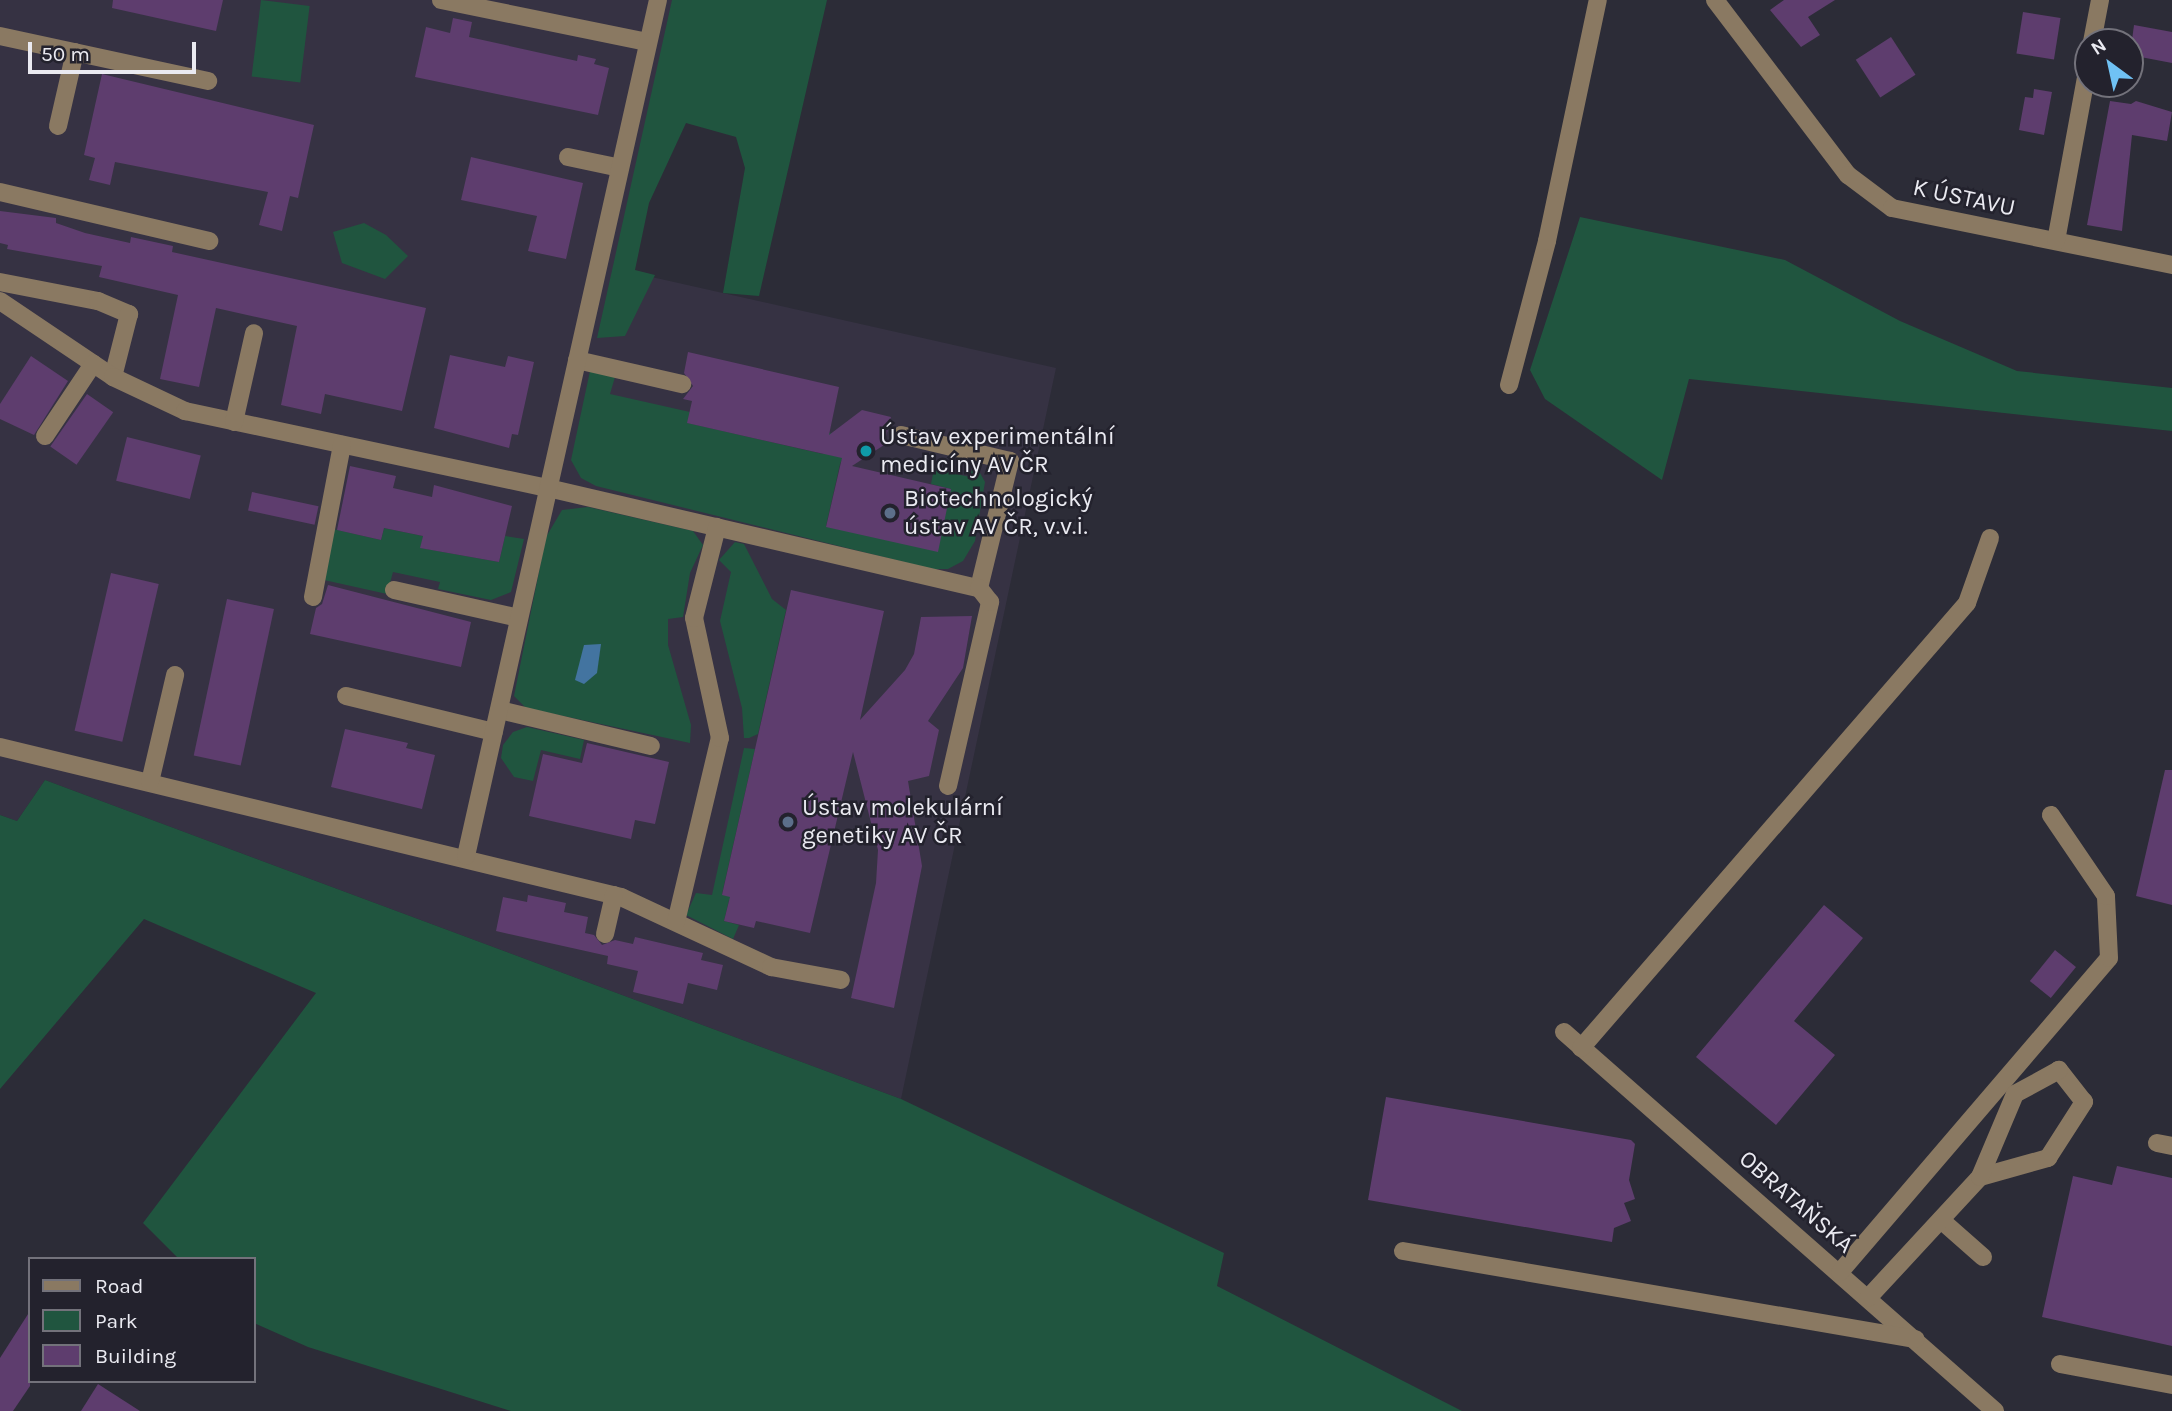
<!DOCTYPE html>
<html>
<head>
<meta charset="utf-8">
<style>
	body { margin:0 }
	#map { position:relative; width:2172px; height:1411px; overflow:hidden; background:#2c2c37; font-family:Karla,sans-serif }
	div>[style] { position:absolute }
	.commercial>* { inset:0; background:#363243 }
	.green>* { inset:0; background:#20553f; transform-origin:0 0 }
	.water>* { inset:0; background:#4374a0 }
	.building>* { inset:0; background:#5e3d6e; transform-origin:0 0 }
	.minor>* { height:18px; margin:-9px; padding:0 9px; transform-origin:9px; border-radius:9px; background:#8a7962 }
	.dots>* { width:19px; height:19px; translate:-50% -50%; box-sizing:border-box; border:4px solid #23222d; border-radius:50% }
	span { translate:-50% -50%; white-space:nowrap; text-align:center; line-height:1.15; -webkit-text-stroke:5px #23222d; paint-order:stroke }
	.street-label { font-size:24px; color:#eaeaf1 }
	.poi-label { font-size:24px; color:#eaeaf1 }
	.left { translate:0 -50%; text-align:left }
	.legend { position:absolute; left:28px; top:1257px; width:228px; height:126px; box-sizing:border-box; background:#23222d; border:2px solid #73727b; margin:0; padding:9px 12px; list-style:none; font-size:21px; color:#eaeaf1 }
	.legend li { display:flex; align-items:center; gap:14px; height:35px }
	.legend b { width:35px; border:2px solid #73727b }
	.north { position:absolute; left:2074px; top:28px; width:70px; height:70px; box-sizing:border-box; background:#23222d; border:2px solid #73727b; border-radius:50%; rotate:327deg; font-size:19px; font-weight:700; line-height:28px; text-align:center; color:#eaeaf1 }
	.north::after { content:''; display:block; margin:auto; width:24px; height:32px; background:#70c2f4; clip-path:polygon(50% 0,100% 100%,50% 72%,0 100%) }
	.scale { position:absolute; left:28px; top:42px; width:168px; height:32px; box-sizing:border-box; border:4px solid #eaeaf1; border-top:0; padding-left:9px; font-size:21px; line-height:24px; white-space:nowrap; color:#eaeaf1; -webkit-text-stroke:5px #23222d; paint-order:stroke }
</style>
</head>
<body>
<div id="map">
	<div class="commercial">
		<div style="clip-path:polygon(0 0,687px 0,625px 271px,1056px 368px,901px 1099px,45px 780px,17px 821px,0 815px)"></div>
	</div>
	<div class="green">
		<div style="left:261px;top:0;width:49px;height:77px;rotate:7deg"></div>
		<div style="clip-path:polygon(672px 0,827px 0,759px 296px,723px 293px,745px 168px,736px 137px,686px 123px,649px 203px,635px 270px,655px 275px,625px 336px,597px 338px)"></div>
		<div style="clip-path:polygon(1580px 217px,1785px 260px,1900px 321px,2017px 371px,2172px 388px,2172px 431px,1689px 379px,1662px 480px,1545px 399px,1530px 370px)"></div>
		<div style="clip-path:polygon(364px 223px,386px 235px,408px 256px,385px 279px,342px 263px,333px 232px)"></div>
		<div style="clip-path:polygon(590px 371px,615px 377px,610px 394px,690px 412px,688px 423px,823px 454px,829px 433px,851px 438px,840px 464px,826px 526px,937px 551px,951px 489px,931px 484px,934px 469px,970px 477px,974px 462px,985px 482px,975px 541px,963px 561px,948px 569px,932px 569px,596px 486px,581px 478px,571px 460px)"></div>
		<div style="clip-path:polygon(588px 507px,693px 531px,703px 545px,690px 573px,683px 617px,668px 619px,668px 645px,691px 725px,690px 743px,526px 708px,514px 696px,546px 537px,562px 510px)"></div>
		<div style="clip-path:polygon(329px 528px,381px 540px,384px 528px,423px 536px,421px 548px,499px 562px,505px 536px,524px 539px,511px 592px,491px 600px,438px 589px,440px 582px,393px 572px,387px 594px,324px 580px)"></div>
		<div style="clip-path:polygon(735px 542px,744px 544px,772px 599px,786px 610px,758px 734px,749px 738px,744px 738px,742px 708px,720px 621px,731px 572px,719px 560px)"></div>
		<div style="clip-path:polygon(527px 727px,584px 740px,580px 759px,541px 750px,533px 781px,514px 777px,501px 758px,503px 745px,513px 732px)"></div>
		<div style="clip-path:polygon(744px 748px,755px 749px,722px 894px,746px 900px,729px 900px,724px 921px,739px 925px,733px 939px,686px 915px,696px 893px,712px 895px)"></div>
		<div style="clip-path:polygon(45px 780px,901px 1099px,1224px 1253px,1217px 1286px,1462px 1411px,511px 1411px,308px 1347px,254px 1323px,254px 1259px,179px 1259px,143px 1223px,316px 993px,144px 919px,0 1089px,0 815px,17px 821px)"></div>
	</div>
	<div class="water">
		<div style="clip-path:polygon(601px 644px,597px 673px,584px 684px,575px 680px,584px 645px)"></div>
	</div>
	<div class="building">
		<div style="clip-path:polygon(113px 0,223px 0,216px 31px,112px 8px)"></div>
		<div style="clip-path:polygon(1784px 0,1835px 0,1808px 17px,1820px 35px,1801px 47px,1770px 10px)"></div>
		<div style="left:2023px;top:12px;width:38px;height:42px;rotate:9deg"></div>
		<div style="clip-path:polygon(453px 18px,472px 22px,469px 37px,577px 61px,578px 55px,596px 59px,594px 64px,609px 68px,598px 115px,415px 77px,426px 27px,450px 33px)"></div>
		<div style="clip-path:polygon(2134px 25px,2172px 32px,2172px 63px,2130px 55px)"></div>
		<div style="left:1891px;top:37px;width:45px;height:42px;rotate:57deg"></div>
		<div style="clip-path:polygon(102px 74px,314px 125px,298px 198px,290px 196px,282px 231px,259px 225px,268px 192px,115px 162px,110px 185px,89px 180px,95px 158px,84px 155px)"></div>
		<div style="clip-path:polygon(2034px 89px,2052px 92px,2044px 135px,2019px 130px,2025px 97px,2033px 98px)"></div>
		<div style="clip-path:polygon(2110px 101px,2131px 104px,2136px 101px,2172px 112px,2167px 141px,2132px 135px,2122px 231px,2087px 225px)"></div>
		<div style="clip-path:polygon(471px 157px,583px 183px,566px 259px,528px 251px,537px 216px,461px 200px)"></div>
		<div style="clip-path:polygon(0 211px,56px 218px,56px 223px,85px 233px,130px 243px,131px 237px,173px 246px,172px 252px,426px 308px,402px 411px,325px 394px,321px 414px,281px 405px,297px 326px,216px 308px,199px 387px,160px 379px,178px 295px,99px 277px,102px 266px,7px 249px,8px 245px,0 243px)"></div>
		<div style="clip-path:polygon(688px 352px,839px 387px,829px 435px,862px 410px,891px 417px,884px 445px,852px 466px,951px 489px,938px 552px,826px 527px,842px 458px,687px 423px,692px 401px,683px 399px,693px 386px,684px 373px)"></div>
		<div style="clip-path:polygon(450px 355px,505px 367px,508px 356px,534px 362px,518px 435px,512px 434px,509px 448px,434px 428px)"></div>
		<div style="clip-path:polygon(31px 356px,68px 381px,34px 435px,0 419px,0 404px)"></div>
		<div style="left:87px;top:394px;width:32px;height:64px;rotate:35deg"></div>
		<div style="left:127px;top:437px;width:76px;height:45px;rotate:14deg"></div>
		<div style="clip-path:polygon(350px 466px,396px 476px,393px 488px,432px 497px,434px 485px,512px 506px,499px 562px,420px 548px,423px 536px,384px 528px,381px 540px,337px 530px)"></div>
		<div style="left:252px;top:492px;width:68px;height:19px;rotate:12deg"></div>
		<div style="left:111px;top:573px;width:49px;height:162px;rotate:13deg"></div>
		<div style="clip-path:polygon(328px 585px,471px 622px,461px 667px,310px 634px,316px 608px,322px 604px)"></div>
		<div style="clip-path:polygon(791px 590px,884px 611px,860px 720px,905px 670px,914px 654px,921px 617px,972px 616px,963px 668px,928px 721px,939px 730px,929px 776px,908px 781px,922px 866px,894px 1008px,851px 998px,876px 883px,878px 850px,853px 752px,810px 933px,756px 921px,754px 928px,724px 921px,730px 897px,722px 895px)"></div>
		<div style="left:227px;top:599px;width:48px;height:160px;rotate:12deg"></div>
		<div style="clip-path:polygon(345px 729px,408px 743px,406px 748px,435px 755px,422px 809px,331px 787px)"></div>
		<div style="clip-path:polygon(587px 743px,669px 762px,655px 824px,635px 820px,631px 839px,529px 816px,543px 754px,582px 763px)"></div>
		<div style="clip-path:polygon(2165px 770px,2172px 770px,2172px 905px,2136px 896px)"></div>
		<div style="clip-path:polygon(528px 895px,566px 903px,564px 912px,588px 917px,585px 933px,594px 935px,602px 945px,615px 940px,633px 944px,635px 937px,703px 953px,701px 960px,723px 965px,717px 990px,688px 983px,683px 1004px,633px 992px,638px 971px,607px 964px,608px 956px,496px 931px,503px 897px,527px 902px)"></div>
		<div style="clip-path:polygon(1824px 905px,1863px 938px,1794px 1021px,1835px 1055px,1776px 1125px,1696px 1057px)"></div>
		<div style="left:2055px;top:950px;width:27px;height:40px;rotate:39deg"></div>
		<div style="clip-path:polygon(1386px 1097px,1631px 1140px,1635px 1144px,1629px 1180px,1635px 1199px,1624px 1203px,1631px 1221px,1614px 1228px,1612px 1242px,1368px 1200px)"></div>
		<div style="clip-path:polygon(2117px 1166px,2172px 1178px,2172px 1346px,2042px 1317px,2073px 1176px,2112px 1185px)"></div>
		<div style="clip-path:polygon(30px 1311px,30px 1386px,13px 1411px,0 1411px,0 1358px)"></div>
		<div style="clip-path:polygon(98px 1384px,140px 1411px,81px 1411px)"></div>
	</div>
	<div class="minor">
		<div style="left:441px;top:0;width:211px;rotate:11.5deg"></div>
		<div style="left:1715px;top:0;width:220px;rotate:52.8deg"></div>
		<div style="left:1848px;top:175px;width:55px;rotate:36.9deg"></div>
		<div style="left:1892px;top:208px;width:286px;rotate:11.5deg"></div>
		<div style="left:0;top:36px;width:213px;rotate:12.2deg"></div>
		<div style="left:2092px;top:42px;width:43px;rotate:-79.2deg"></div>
		<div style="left:58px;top:126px;width:76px;rotate:-77.1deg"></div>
		<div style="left:568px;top:157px;width:53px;rotate:11.9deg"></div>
		<div style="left:0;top:192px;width:215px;rotate:13.2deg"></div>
		<div style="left:2056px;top:241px;width:178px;rotate:-79.6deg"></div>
		<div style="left:0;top:282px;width:100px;rotate:11deg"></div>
		<div style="left:98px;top:301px;width:34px;rotate:23deg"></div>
		<div style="left:129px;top:314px;width:65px;rotate:104.3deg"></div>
		<div style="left:0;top:301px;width:136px;rotate:33.9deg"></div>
		<div style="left:113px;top:377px;width:80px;rotate:25.3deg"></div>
		<div style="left:185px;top:411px;width:371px;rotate:12deg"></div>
		<div style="left:548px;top:488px;width:442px;rotate:13.1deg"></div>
		<div style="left:979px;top:588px;width:131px;rotate:-76.3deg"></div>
		<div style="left:1010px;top:461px;width:112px;rotate:-166.6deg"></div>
		<div style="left:577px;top:360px;width:108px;rotate:12.9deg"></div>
		<div style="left:1509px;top:385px;width:149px;rotate:-75.2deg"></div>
		<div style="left:1547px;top:241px;width:246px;rotate:-78.1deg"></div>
		<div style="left:234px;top:422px;width:91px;rotate:-77.3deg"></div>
		<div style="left:45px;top:436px;width:87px;rotate:-56.3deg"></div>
		<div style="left:394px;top:590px;width:128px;rotate:12.6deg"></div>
		<div style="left:313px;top:597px;width:155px;rotate:-79.2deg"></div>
		<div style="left:346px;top:696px;width:152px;rotate:13.7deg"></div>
		<div style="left:500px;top:710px;width:155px;rotate:13.4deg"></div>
		<div style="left:0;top:747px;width:639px;rotate:13.58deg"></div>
		<div style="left:621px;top:897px;width:166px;rotate:25deg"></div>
		<div style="left:771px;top:967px;width:71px;rotate:10.5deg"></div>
		<div style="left:150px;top:782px;width:110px;rotate:-76.8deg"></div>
		<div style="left:948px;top:786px;width:189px;rotate:-77.1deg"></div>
		<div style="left:990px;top:602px;width:18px;rotate:-128deg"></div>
		<div style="left:466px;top:856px;width:877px;rotate:-77.36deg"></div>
		<div style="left:676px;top:922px;width:189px;rotate:-76.6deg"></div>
		<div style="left:720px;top:738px;width:123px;rotate:-102.2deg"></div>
		<div style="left:694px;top:618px;width:94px;rotate:-75.8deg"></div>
		<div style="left:605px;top:934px;width:40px;rotate:-77deg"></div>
		<div style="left:1564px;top:1032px;width:574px;rotate:41.33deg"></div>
		<div style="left:1581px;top:1048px;width:589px;rotate:-49.06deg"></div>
		<div style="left:1967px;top:603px;width:69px;rotate:-70.5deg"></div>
		<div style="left:2157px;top:1143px;width:15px;rotate:11deg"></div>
		<div style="left:1941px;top:1220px;width:56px;rotate:41.4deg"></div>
		<div style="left:1403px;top:1251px;width:520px;rotate:9.75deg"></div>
		<div style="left:1840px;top:1272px;width:413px;rotate:-49.4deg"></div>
		<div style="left:2109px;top:958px;width:62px;rotate:-92.8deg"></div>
		<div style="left:2106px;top:896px;width:98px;rotate:-124.2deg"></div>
		<div style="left:1868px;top:1298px;width:165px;rotate:-47.2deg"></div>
		<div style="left:1980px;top:1177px;width:71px;rotate:-15.6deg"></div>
		<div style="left:2048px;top:1158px;width:67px;rotate:-57.3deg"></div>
		<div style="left:2084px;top:1102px;width:41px;rotate:-128deg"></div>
		<div style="left:2059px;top:1070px;width:50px;rotate:151.4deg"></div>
		<div style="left:2015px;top:1094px;width:90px;rotate:112.9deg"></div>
		<div style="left:2060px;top:1364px;width:114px;rotate:10.6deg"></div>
	</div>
	<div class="dots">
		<div style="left:866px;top:451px;background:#0f9aa8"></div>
		<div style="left:890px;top:513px;background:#5c6f8a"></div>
		<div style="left:788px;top:822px;background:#5c6f8a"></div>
	</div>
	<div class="street-label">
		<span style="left:1964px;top:198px;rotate:12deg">K ÚSTAVU</span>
		<span style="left:1796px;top:1202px;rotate:41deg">OBRATAŇSKÁ</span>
	</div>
	<div class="poi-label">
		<span class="left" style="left:880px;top:451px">Ústav experimentální<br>medicíny AV ČR</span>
		<span class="left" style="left:904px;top:513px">Biotechnologický<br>ústav AV ČR, v.v.i.</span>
		<span class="left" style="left:802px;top:822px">Ústav molekulární<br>genetiky AV ČR</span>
	</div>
	<ul class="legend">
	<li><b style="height:9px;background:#8a7962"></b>Road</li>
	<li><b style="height:19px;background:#20553f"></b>Park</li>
	<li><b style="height:19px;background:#5e3d6e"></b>Building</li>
	</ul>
	<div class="north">N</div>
	<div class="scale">50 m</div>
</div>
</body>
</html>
